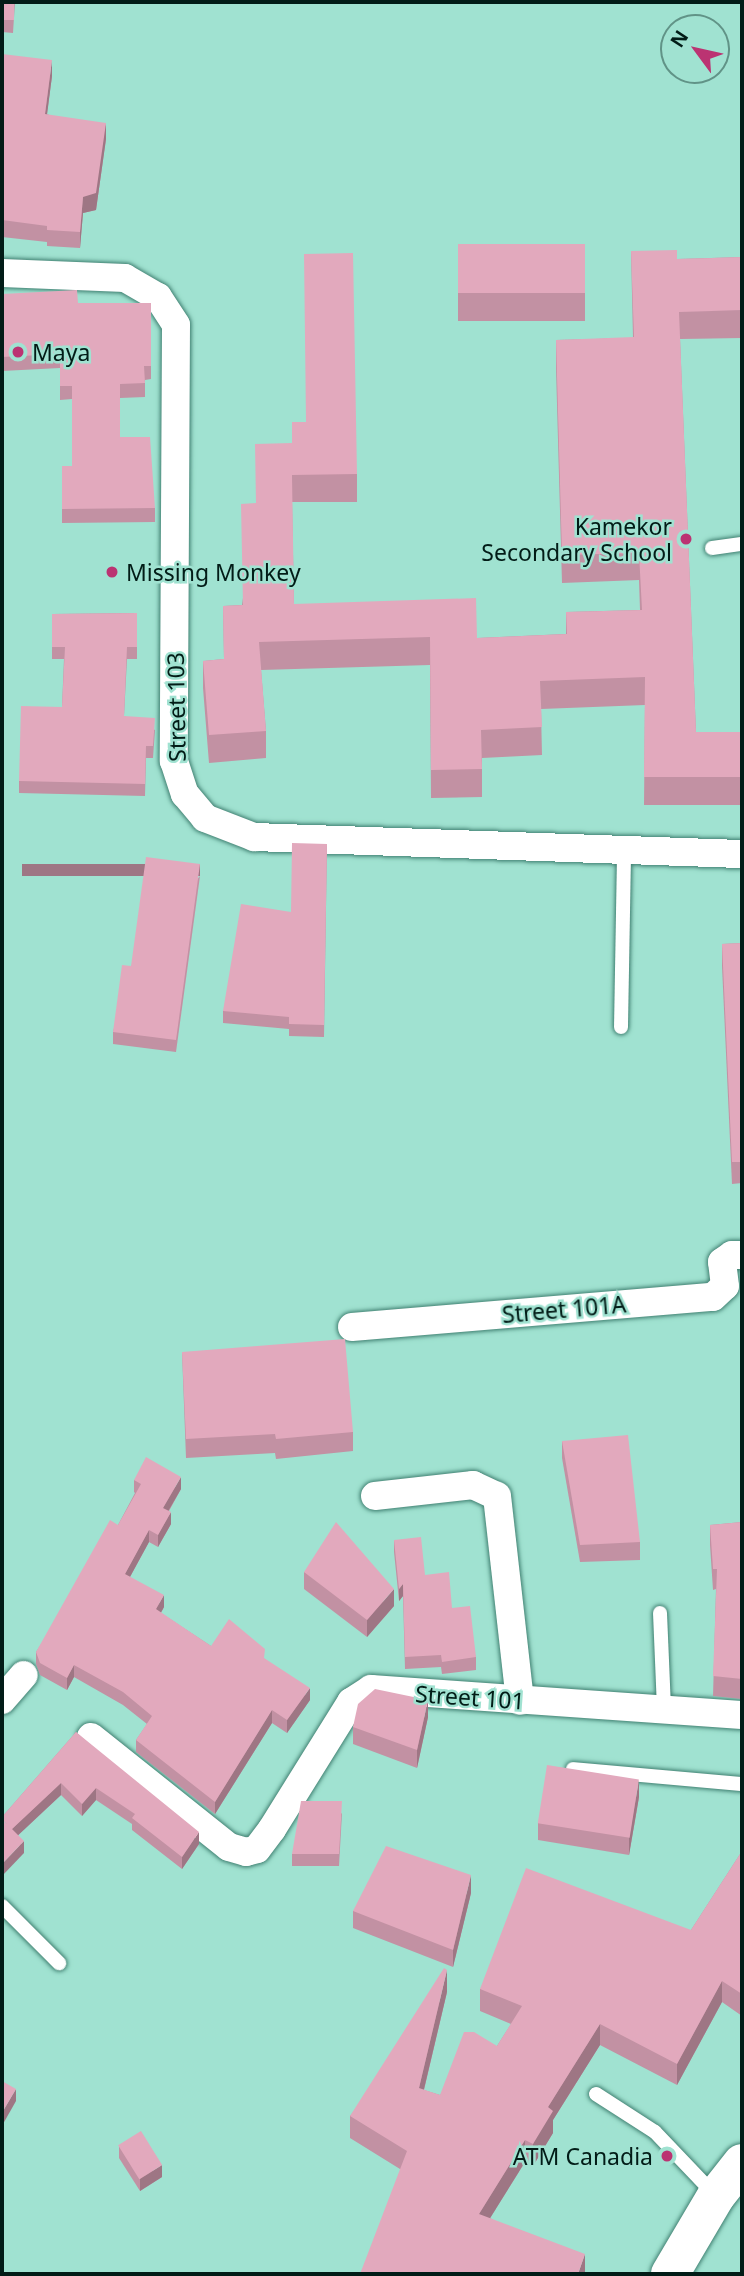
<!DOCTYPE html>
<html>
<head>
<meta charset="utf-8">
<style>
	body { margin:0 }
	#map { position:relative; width:744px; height:2276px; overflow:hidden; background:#a0e2d1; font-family:"Noto Sans",sans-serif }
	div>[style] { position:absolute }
	.roads { filter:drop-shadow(0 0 2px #418172) drop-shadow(0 0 2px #418172) }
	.service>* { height:14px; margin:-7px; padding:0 7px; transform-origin:7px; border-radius:7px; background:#fff }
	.minor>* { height:28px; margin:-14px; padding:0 14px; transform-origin:14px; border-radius:14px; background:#fff }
	.secondary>* { height:38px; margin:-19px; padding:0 19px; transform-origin:19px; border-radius:19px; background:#fff }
	.wall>* { inset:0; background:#c291a3; transform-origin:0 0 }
	.shaded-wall>* { inset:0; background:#9e7684; transform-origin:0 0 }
	.building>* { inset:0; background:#e2a9bd; transform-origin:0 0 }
	.dots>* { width:19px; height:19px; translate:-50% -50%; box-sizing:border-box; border:4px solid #a0e2d1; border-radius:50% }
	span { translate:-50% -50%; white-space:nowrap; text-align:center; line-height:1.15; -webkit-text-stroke:5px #a0e2d1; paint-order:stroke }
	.poi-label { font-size:23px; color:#021c17 }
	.left { translate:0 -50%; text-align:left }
	.right { translate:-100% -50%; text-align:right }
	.street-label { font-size:23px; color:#021c17 }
	.frame { position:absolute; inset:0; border:4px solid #021c17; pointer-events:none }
	.north { position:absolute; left:660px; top:14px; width:70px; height:70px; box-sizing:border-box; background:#a0e2d1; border:2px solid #619387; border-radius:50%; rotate:303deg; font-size:19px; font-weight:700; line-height:28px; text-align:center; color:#021c17 }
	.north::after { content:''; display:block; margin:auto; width:24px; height:32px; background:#bb3372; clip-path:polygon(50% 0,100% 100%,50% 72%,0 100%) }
</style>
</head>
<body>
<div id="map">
	<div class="roads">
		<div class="service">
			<div style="left:712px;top:548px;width:30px;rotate:-8deg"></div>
			<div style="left:621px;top:1027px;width:176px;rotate:-89deg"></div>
			<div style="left:660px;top:1613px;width:97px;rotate:87.6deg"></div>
			<div style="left:573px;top:1769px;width:170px;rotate:5.1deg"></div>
			<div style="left:2px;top:1906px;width:81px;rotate:45deg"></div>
			<div style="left:596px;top:2094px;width:70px;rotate:32.8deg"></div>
			<div style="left:655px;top:2132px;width:86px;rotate:46.4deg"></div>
		</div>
		<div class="minor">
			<div style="left:2px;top:273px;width:123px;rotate:2.3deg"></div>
			<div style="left:125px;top:278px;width:38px;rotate:30deg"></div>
			<div style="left:158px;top:297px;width:33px;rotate:57deg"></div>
			<div style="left:176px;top:325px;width:436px;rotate:90.3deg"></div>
			<div style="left:174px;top:761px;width:35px;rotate:72deg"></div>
			<div style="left:185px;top:794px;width:31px;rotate:50deg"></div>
			<div style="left:205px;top:818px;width:53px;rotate:21.2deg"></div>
			<div style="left:254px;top:837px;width:488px;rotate:2deg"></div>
			<div style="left:352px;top:1327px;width:362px;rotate:-4.8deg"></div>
			<div style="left:713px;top:1297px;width:16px;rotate:-43deg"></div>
			<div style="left:725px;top:1286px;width:24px;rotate:-97deg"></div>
			<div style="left:722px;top:1262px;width:12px;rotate:-35deg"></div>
			<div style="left:732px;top:1255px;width:10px"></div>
			<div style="left:375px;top:1496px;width:99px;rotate:-6.4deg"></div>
			<div style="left:473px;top:1485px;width:26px;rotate:25deg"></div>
			<div style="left:497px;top:1496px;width:206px;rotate:83.6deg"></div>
			<div style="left:2px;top:1700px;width:33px;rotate:-49deg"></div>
			<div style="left:91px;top:1737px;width:176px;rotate:38.6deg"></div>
			<div style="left:229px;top:1847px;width:18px;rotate:16deg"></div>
			<div style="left:246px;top:1852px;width:11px;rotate:-15deg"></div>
			<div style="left:257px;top:1849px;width:25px;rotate:-53deg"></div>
			<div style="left:272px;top:1829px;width:150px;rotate:-58.1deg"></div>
			<div style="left:351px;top:1702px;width:24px;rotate:-33deg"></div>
			<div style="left:371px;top:1689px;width:372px;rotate:4deg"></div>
		</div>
		<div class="secondary">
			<div style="left:670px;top:2274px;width:91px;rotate:-59.5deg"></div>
			<div style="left:716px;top:2196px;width:42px;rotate:-51.8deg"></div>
		</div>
	</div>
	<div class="wall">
		<div style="clip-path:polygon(2px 2px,15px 2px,13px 33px,2px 32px)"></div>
		<div style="clip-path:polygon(2px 54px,52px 76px,47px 114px,106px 139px,96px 210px,83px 213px,80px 248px,47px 246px,47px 242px,2px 237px)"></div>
		<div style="left:458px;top:244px;width:127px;height:77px"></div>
		<div style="clip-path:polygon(631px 251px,677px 259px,742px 257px,742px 338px,680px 339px,696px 732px,742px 732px,742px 805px,644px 805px,645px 705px,541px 709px,542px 755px,482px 758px,482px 797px,431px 798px,430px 665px,261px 670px,266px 731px,266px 758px,209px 763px,203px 688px,203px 661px,224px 659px,223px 606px,242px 605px,256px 503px,292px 443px,357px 474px,357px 502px,292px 502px,294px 604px,477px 638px,566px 634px,566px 612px,640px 610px,639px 580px,562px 583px,556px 368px,556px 340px,633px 338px)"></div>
		<div style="clip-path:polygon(2px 294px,78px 303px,151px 303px,151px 379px,145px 380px,145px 397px,120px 398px,120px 437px,155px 508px,155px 522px,62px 523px,62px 466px,72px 466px,72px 399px,60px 400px,60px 368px,2px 371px)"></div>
		<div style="clip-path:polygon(137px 613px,137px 659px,127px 659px,124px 716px,155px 730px,153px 758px,146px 758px,145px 796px,19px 793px,19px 781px,62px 707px,64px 659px,52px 659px,52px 614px)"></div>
		<div style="clip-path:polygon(327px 844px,324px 1037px,289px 1036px,289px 1029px,223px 1023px,223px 1011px,291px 912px)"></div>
		<div style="clip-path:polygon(200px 876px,176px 1052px,113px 1044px,113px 1032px,131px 966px)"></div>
		<div style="clip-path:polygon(742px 943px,742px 1183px,732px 1184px,722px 966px,722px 944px)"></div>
		<div style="clip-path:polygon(182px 1352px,353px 1432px,353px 1451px,276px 1459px,275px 1453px,186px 1458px)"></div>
		<div style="clip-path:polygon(562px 1441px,640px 1542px,640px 1560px,580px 1562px,562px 1458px)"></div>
		<div style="clip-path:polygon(134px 1480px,181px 1489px,169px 1511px,171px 1524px,158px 1547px,149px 1542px,130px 1577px,164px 1607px,161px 1613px,211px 1646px,265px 1659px,310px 1700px,287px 1733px,272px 1723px,215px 1814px,136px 1752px,136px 1740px,147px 1724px,123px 1705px,74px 1677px,67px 1690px,40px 1675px,36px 1664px,36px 1652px,118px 1525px,135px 1493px,134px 1492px)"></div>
		<div style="clip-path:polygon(742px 1522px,742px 1699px,713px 1696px,716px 1589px,713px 1590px,710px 1545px,710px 1525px)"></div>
		<div style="clip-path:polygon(394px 1540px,452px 1608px,476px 1657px,476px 1670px,442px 1674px,441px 1667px,405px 1669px,403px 1596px,399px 1601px,394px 1552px)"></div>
		<div style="clip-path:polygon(304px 1572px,394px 1606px,367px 1637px,304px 1589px)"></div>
		<div style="clip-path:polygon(428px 1717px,417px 1768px,353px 1744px,353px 1727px)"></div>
		<div style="clip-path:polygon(76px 1732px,199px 1844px,182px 1869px,132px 1830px,132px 1824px,96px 1800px,82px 1816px,61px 1795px,18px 1835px,24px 1853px,2px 1817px)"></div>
		<div style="clip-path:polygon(639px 1797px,629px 1855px,538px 1840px,538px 1823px)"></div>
		<div style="clip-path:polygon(342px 1813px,339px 1866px,292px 1866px,292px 1854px)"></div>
		<div style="clip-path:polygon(742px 1851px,742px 2016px,722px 2002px,677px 2085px,600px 2045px,553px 2120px,553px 2133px,533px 2166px,525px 2162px,490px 2218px,585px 2274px,400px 2169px,350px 2138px,350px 2116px,447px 1992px,424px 2090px,440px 2095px,497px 2046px,511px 2024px,480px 2011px,480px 1989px,691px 1930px)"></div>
		<div style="clip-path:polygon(471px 1893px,453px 1967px,353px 1928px,353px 1911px)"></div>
		<div style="clip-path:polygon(119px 2146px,162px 2177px,140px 2191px,119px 2158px)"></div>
	</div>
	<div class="shaded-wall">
		<div style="clip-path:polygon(52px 60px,52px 76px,45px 130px,45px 114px)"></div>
		<div style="clip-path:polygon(106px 123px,106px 139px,96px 210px,83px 213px,80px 248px,80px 232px,83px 197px)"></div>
		<div style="left:200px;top:864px;width:12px;height:178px;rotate:90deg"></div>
		<div style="clip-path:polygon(181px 1477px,181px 1489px,163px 1520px,163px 1508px)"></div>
		<div style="clip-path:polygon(171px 1512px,171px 1524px,158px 1547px,158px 1535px)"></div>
		<div style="clip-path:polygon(149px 1530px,149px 1542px,125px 1586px,125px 1574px)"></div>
		<div style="clip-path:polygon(403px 1584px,403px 1596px,399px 1601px,399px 1589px)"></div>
		<div style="clip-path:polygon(394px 1589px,394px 1606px,367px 1637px,367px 1620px)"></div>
		<div style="clip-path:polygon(164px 1595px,164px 1607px,156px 1621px,156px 1609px)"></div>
		<div style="clip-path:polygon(74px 1665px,74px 1677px,67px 1690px,67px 1678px)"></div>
		<div style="clip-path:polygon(310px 1688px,310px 1700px,287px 1733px,287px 1720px)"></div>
		<div style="clip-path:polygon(428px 1700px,428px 1717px,417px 1768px,417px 1750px)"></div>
		<div style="clip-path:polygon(272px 1710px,272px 1723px,215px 1814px,215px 1802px)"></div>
		<div style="clip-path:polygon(639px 1780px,639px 1797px,629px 1855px,629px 1838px)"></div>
		<div style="clip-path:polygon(61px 1783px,61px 1795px,12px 1841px,12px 1829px)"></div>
		<div style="clip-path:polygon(96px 1788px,96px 1800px,82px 1816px,82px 1804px)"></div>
		<div style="clip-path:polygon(199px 1832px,199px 1844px,182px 1869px,182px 1857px)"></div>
		<div style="clip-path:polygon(24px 1841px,24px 1853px,2px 1876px,2px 1864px)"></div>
		<div style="clip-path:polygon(471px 1875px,471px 1893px,453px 1967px,453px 1950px)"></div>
		<div style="clip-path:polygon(447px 1970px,447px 1992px,419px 2110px,419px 2088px)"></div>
		<div style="clip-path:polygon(722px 1981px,722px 2002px,677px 2085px,677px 2064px)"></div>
		<div style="clip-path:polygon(600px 2024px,600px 2045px,553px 2120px,553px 2133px,533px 2166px,533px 2144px,548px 2107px)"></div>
		<div style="clip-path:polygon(16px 2089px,16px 2101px,3px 2124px,3px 2111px)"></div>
		<div style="clip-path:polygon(525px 2140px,525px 2162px,479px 2236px,479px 2214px)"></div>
		<div style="clip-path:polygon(162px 2165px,162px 2177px,140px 2191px,140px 2179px)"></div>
		<div style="clip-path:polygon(585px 2254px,585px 2274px,578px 2274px)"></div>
	</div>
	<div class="building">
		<div style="left:2px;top:2px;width:12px;height:18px"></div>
		<div style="clip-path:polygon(2px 54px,52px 60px,45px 114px,106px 123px,96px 193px,83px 197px,80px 232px,47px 230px,47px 226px,2px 220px)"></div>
		<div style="left:458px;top:244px;width:127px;height:49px"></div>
		<div style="clip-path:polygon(677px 250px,677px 259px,742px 257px,742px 310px,679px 312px,696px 732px,742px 732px,742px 777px,644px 777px,645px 677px,540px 681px,542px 727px,481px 730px,482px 769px,431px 770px,430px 637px,259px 642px,266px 731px,209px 735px,203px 661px,224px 659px,223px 606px,243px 605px,241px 504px,256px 503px,255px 444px,292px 443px,292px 422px,306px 422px,304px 254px,353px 253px,357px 474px,292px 475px,294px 604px,476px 598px,477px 638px,567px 634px,566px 612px,642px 610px,639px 553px,562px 555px,556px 340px,634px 337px,631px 251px)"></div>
		<div style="clip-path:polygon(77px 290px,78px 303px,151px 303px,151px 366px,144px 366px,145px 383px,120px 384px,120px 437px,150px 437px,155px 508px,62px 509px,62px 466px,72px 466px,72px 386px,60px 386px,60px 354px,2px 357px,2px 390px,2px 294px)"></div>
		<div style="clip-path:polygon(137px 613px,137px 647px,127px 647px,124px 716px,155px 718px,153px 746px,146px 746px,145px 784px,19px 781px,21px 706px,62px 707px,65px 647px,52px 647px,52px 614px)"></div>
		<div style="clip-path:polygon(292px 843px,327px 844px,324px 1025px,289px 1024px,289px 1017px,223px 1011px,241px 904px,291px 912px)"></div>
		<div style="clip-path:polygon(146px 857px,200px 864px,176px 1040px,113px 1032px,122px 965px,131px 966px)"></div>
		<div style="clip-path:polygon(742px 943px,742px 1162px,732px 1162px,722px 944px)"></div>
		<div style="clip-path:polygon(345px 1339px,353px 1432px,276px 1439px,275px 1434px,186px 1439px,182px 1352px)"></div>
		<div style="clip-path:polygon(628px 1435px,640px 1542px,580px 1545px,562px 1441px)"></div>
		<div style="clip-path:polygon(146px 1457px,181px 1477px,163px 1508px,171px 1512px,158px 1535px,149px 1530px,125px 1574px,164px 1595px,156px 1609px,211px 1646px,229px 1619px,265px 1649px,264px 1658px,310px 1688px,287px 1720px,272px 1710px,215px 1802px,136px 1740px,152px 1716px,123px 1692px,74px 1665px,67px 1678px,40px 1663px,36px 1652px,110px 1520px,118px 1525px,141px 1484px,134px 1480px)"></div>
		<div style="clip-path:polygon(336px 1522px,394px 1589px,367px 1620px,304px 1572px)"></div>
		<div style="clip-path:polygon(742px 1522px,742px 1679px,713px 1676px,717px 1569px,713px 1569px,710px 1525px)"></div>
		<div style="clip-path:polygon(421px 1537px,425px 1575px,449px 1572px,452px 1608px,470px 1606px,476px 1657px,442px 1662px,441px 1655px,405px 1657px,403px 1584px,399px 1589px,394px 1540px)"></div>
		<div style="clip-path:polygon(375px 1689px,428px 1700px,417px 1750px,353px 1727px,358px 1704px)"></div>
		<div style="clip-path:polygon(76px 1732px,199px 1832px,182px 1857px,132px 1818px,135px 1814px,96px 1788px,82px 1804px,61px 1783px,12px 1829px,24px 1841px,2px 1864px,2px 1821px,7px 1824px,2px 1820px,2px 1817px)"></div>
		<div style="left:547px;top:1765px;width:93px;height:59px;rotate:9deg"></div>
		<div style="clip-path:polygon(301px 1801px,342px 1801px,339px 1854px,292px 1854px)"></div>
		<div style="clip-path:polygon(386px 1846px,471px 1875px,453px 1950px,353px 1911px)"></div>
		<div style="clip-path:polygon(742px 1851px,742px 1994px,722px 1981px,677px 2064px,600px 2024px,548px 2107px,553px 2111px,533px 2144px,525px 2140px,479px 2214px,585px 2254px,578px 2274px,360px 2274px,407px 2151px,350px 2116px,444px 1968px,447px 1970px,419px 2088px,440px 2095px,464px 2032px,474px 2032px,497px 2046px,522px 2006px,480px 1989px,526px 1868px,691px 1930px)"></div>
		<div style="clip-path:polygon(2px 2081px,16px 2089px,3px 2111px,2px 2111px)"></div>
		<div style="left:141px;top:2131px;width:40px;height:27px;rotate:58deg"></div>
	</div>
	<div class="dots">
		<div style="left:18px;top:352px;background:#bb3372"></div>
		<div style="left:686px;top:539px;background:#bb3372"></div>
		<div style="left:112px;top:572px;background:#bb3372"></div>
		<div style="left:667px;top:2156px;background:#bb3372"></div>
	</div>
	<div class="poi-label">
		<span class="left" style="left:32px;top:352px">Maya</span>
		<span class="right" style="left:672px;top:539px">Kamekor<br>Secondary School</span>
		<span class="left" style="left:126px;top:572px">Missing Monkey</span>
		<span class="right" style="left:653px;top:2156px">ATM Canadia</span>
	</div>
	<div class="street-label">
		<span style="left:176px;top:707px;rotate:-91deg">Street 103</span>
		<span style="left:564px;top:1309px;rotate:-5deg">Street 101A</span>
		<span style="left:470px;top:1697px;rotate:4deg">Street 101</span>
	</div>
	<div class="frame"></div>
	<div class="north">N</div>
</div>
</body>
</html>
